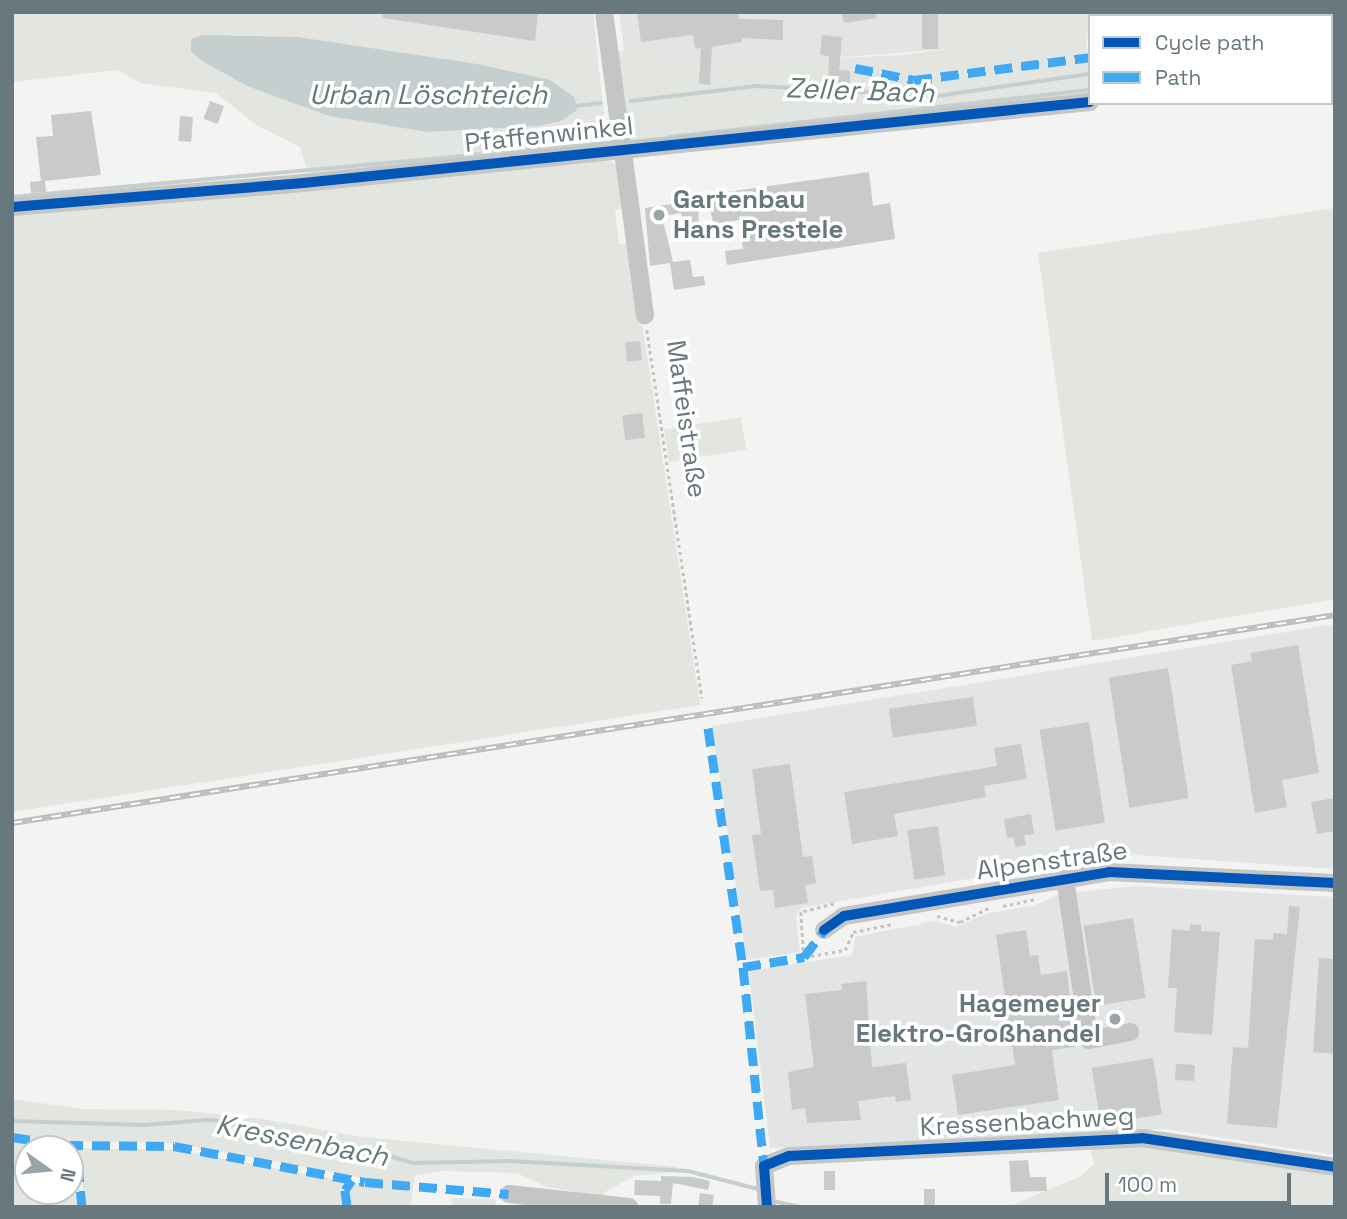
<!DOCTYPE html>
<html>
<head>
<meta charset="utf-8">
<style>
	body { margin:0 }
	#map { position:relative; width:1347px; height:1219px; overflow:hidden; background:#f3f3f2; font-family:"Space Grotesk",sans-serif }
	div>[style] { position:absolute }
	.built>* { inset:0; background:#e3e4e4 }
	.green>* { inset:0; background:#e2e5e0; transform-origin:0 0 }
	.water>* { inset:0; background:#c5cfcf }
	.stream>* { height:3.5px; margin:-1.75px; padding:0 1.75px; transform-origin:1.75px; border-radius:1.75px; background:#c5cfcf }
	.building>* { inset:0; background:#c9caca; transform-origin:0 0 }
	.path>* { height:2.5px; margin-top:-1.25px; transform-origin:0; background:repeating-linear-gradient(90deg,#c3c3c3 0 3.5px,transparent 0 7px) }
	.minor>* { height:18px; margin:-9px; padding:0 9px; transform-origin:9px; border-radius:9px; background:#c4c6c6 }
	.rail>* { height:6px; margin-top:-3px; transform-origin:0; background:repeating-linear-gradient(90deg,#fff 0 10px,#bbbdbc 0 20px); box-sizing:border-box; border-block:2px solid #bbbdbc }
	.quiet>* { height:9px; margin-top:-4.5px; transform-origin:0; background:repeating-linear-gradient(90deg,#3fa9f5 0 18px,transparent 0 27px) }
	.cycleway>* { height:10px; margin:-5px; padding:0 5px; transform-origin:5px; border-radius:5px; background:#0057b8 }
	.dots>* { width:19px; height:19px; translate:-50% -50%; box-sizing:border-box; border:4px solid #fff; border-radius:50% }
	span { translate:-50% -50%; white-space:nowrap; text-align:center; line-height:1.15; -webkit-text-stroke:7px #fff; paint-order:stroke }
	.street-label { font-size:26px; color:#67797e }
	.poi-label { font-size:26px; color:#67797e; font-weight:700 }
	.left { translate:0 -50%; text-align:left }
	.right { translate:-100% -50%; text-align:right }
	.water-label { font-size:28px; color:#637b7b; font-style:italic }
	.frame { position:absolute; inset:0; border:14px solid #67797e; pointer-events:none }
	.legend { position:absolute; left:1088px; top:14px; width:245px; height:91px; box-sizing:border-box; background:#fff; border:2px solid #c2c9cb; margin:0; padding:9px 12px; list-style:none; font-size:21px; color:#67797e }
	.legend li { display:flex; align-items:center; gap:14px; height:35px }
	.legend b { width:35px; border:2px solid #c2c9cb }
	.north { position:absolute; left:14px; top:1135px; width:70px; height:70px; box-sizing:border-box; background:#fff; border:2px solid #c2c9cb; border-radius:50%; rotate:105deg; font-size:19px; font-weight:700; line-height:28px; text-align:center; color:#67797e }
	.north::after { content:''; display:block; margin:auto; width:24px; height:32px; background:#98a4a7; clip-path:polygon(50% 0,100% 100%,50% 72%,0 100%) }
	.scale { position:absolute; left:1105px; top:1173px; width:186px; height:32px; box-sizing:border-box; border:4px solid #67797e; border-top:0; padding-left:9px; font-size:21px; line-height:24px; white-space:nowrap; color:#67797e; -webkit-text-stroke:5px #fff; paint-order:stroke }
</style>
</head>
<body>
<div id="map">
	<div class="built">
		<div style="clip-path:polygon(277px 12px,593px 12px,597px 51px,511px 43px)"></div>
		<div style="clip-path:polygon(619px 12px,941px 12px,948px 49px,819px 59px,624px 52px)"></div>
		<div style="clip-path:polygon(1084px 12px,1326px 12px,1090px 16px,1088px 42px)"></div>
		<div style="clip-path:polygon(1335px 624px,1335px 869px,1135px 855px,1037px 867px,801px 908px,796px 916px,800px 952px,747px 960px,712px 726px)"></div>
		<div style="clip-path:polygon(1136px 886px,1335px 897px,1335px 1155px,1166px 1129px,770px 1148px,749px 971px,852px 955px,855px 937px,935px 921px,956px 927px,988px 913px,1033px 906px,1060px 894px)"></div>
	</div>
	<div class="green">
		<div style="clip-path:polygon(evenodd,12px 12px,277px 12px,597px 51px,607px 141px,309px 176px,300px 147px,258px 126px,216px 93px,140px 83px,117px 70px,12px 82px,12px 12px,233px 35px,298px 37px,513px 72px,575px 98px,577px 109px,538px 126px,427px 132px,329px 116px,233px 35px)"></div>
		<div style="clip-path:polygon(941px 12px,1085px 12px,1090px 99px,629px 142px,615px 51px,819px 59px,903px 55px,947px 49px)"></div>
		<div style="clip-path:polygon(608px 160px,618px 166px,624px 208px,615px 210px,619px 244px,630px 243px,700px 705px,12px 812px,12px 215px)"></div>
		<div style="clip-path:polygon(1335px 208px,1335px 599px,1092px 641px,1038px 253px)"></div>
		<div style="left:741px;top:417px;width:33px;height:78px;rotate:81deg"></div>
		<div style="clip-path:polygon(12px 1099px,82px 1109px,178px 1110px,262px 1119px,363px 1137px,677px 1167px,677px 1172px,634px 1176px,605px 1192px,604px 1197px,547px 1187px,517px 1173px,440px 1171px,415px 1175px,410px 1207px,349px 1207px,351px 1185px,374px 1184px,362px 1178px,175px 1143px,56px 1141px,64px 1149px,28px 1149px,28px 1191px,70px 1191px,70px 1155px,79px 1207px,12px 1207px)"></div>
		<div style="clip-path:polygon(1111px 1140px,1335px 1169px,1335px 1207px,1008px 1207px,1079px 1177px,1094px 1165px,1089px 1142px)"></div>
		<div style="clip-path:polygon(73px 1148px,174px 1150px,345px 1181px,344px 1207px,85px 1207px,80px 1164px)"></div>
		<div style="clip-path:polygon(452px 1198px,495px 1199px,496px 1207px,453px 1207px)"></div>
	</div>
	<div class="water">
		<div style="clip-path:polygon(203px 35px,298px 37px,477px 64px,550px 80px,575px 98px,577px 110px,561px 121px,538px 126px,427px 132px,329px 116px,247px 86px,204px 62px,191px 52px,191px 39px)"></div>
	</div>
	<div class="stream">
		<div style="left:1331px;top:67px;width:4px;rotate:-14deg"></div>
		<div style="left:631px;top:101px;width:126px;rotate:-6.8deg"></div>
		<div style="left:756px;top:86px;width:181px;rotate:3.2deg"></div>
		<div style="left:937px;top:96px;width:155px;rotate:-8.2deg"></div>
		<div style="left:576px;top:106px;width:25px;rotate:-7deg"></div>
		<div style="left:670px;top:137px;width:423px;rotate:-6.4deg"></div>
		<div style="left:12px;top:197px;width:607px;rotate:-5.19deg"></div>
		<div style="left:12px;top:1121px;width:133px;rotate:1.7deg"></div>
		<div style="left:145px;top:1125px;width:62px;rotate:-4.6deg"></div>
		<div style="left:207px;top:1120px;width:19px;rotate:3deg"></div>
		<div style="left:226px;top:1121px;width:52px;rotate:21.6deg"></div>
		<div style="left:274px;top:1140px;width:106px;rotate:7.1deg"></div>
		<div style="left:379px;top:1153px;width:36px;rotate:16deg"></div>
		<div style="left:414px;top:1163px;width:96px;rotate:-1.2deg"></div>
		<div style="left:510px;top:1161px;width:178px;rotate:3.2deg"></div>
		<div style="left:688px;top:1171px;width:72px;rotate:14.4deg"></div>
		<div style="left:773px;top:1201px;width:29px;rotate:12deg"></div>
	</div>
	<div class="building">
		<div style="clip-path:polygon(383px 12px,538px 12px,535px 41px,383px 18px)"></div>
		<div style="clip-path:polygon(637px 12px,738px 12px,739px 19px,783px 20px,783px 40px,742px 38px,742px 42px,712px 47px,710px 85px,699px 84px,701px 48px,695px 49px,693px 35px,641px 42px)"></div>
		<div style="clip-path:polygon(841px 12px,876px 12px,877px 18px,844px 23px)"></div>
		<div style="left:922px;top:12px;width:16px;height:37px"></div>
		<div style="clip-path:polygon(822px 35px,842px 37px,839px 70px,850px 71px,850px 84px,828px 83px,829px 56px,820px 55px)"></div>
		<div style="left:210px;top:101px;width:15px;height:19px;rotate:20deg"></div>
		<div style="clip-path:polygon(91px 111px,101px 175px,45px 181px,46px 192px,31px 193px,30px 182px,41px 181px,36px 137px,53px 136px,51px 115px)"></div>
		<div style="left:180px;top:116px;width:13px;height:25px;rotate:4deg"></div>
		<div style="clip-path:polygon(869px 172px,873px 206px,890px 203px,895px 239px,727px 265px,725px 251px,743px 249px,739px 220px,713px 224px,710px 206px,698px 208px,699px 226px,694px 228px,683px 230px,681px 213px,662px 216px,673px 262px,690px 260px,693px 277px,704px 276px,705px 285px,674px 290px,670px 263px,650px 266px,645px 208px,691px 201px,691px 197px)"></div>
		<div style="left:640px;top:341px;width:19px;height:15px;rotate:84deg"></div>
		<div style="left:642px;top:413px;width:25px;height:20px;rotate:83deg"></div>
		<div style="clip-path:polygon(1298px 645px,1319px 773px,1282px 780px,1287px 807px,1255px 813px,1231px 665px,1252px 661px,1250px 653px)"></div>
		<div style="left:1168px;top:668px;width:132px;height:60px;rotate:81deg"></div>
		<div style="left:973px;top:697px;width:29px;height:85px;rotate:82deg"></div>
		<div style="left:1089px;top:722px;width:102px;height:50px;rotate:81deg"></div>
		<div style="clip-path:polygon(1021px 744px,1027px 779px,984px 786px,986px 797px,894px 814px,898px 836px,852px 844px,844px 792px,997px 766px,994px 748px)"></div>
		<div style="clip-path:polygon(790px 764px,803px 857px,812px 856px,816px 883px,805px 885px,808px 903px,775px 908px,773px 890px,760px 891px,752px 835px,761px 834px,752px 769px)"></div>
		<div style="clip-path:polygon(1335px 798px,1335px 831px,1317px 834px,1311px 802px)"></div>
		<div style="clip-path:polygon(1031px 814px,1034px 834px,1024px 835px,1026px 845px,1015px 847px,1014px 837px,1007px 838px,1004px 819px)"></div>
		<div style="left:938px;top:826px;width:50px;height:31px;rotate:82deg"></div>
		<div style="clip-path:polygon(1289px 906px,1300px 907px,1277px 1128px,1227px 1124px,1233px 1047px,1248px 1048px,1255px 939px,1273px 940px,1273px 933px,1287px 934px)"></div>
		<div style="left:1133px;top:918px;width:81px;height:50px;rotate:81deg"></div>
		<div style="clip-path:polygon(1190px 924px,1201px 925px,1201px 931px,1220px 932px,1212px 1035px,1174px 1032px,1177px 988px,1168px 988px,1172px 929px,1190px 931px)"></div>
		<div style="clip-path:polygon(1026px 930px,1030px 956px,1038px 955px,1041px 975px,1067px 971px,1075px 1047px,1052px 1050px,1059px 1100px,958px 1115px,952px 1075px,1015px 1065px,996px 935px)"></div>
		<div style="clip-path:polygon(1319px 958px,1335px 959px,1335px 1054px,1313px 1052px)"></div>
		<div style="clip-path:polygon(866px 981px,872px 1067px,906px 1063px,911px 1100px,896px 1102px,895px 1096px,858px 1101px,861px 1120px,807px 1123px,805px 1108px,792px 1110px,788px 1072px,814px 1067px,805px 994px,842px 990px,841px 984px)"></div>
		<div style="left:1153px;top:1058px;width:57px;height:62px;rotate:81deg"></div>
		<div style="left:1176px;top:1064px;width:19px;height:16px;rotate:3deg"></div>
		<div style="clip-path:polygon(1028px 1160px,1030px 1177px,1046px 1177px,1047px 1191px,1011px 1192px,1009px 1161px)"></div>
		<div style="left:824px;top:1171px;width:11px;height:19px"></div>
		<div style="clip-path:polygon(661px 1176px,692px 1177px,710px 1181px,708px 1190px,673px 1183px,671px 1204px,660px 1204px,660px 1196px,634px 1195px,635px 1180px,661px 1181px)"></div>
		<div style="left:935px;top:1189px;width:18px;height:11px;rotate:90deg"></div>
		<div style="clip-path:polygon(700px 1193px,714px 1195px,712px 1207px,698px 1207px)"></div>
	</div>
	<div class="path">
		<div style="left:647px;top:330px;width:372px;rotate:81.5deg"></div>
		<div style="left:834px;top:904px;width:34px;rotate:166deg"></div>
		<div style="left:801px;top:912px;width:45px;rotate:86.2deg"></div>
		<div style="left:804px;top:957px;width:42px;rotate:-9.7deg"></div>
		<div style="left:845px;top:950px;width:20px;rotate:-66deg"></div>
		<div style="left:853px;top:932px;width:41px;rotate:-11.3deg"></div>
		<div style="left:1003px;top:906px;width:35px;rotate:-12deg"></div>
		<div style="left:937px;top:916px;width:24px;rotate:15deg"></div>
		<div style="left:960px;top:922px;width:32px;rotate:-26deg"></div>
	</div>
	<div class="minor">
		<div style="left:604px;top:12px;width:306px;rotate:82.3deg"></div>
		<div style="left:1331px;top:78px;width:4px"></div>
		<div style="left:12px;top:207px;width:292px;rotate:-4.7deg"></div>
		<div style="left:303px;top:183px;width:791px;rotate:-5.88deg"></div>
		<div style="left:1065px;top:879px;width:163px;rotate:81.5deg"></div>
		<div style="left:1089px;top:1040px;width:42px;rotate:-11deg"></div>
		<div style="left:824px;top:930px;width:24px;rotate:-35deg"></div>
		<div style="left:844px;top:916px;width:269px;rotate:-9.4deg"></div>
		<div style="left:1109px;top:872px;width:226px;rotate:2.8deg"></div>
		<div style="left:509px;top:1194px;width:121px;rotate:6.2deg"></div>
		<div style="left:767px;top:1207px;width:41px;rotate:-94.2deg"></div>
		<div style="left:764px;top:1166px;width:27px;rotate:-22deg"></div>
		<div style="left:789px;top:1156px;width:353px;rotate:-2.9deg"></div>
		<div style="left:1142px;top:1138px;width:195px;rotate:8.5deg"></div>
	</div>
	<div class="rail">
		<div style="left:12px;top:823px;width:1339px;rotate:-8.93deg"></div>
	</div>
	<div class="quiet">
		<div style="left:1331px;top:36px;width:4px"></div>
		<div style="left:855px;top:68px;width:60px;rotate:11.5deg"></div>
		<div style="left:914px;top:80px;width:177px;rotate:-7.4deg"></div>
		<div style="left:708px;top:728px;width:242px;rotate:81.7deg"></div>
		<div style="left:743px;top:967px;width:200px;rotate:84deg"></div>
		<div style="left:743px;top:967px;width:62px;rotate:-9.3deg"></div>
		<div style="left:804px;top:957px;width:34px;rotate:-53deg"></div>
		<div style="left:12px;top:1137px;width:54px;rotate:8.6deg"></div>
		<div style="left:65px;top:1145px;width:109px;rotate:0.5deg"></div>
		<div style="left:174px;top:1146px;width:194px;rotate:10.7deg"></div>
		<div style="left:365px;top:1182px;width:144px;rotate:4.8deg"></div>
		<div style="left:70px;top:1150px;width:16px;rotate:60deg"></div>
		<div style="left:78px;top:1164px;width:43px;rotate:84.7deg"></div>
		<div style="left:347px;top:1207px;width:17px;rotate:-97deg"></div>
		<div style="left:345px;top:1190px;width:12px;rotate:-55deg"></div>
	</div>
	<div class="cycleway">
		<div style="left:12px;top:207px;width:292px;rotate:-4.7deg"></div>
		<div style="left:303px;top:183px;width:791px;rotate:-5.88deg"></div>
		<div style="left:824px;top:930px;width:24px;rotate:-35deg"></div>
		<div style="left:844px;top:916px;width:269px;rotate:-9.4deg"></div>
		<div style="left:1109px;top:872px;width:226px;rotate:2.8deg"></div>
		<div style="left:767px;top:1207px;width:41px;rotate:-94.2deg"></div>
		<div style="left:764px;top:1166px;width:27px;rotate:-22deg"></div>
		<div style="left:789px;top:1156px;width:353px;rotate:-2.9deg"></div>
		<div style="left:1142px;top:1138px;width:195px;rotate:8.5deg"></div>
	</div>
	<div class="dots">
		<div style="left:659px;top:215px;background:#98a4a7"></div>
		<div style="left:1115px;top:1019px;background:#98a4a7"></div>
	</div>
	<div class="street-label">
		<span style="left:549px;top:135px;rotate:-6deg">Pfaffenwinkel</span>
		<span style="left:686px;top:419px;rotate:82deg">Maffeistraße</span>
		<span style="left:1052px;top:861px;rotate:-8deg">Alpenstraße</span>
		<span style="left:1027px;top:1122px;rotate:-3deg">Kressenbachweg</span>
	</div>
	<div class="poi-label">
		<span class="left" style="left:673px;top:215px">Gartenbau<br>Hans Prestele</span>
		<span class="right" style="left:1101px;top:1019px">Hagemeyer<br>Elektro-Großhandel</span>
	</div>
	<div class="water-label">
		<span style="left:860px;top:90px;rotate:2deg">Zeller Bach</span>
		<span style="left:428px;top:94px">Urban Löschteich</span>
		<span style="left:302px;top:1140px;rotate:11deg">Kressenbach</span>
	</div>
	<div class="frame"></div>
	<ul class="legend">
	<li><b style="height:9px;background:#0057b8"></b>Cycle path</li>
	<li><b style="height:9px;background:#3fa9f5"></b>Path</li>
	</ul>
	<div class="north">N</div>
	<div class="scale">100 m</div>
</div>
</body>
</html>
